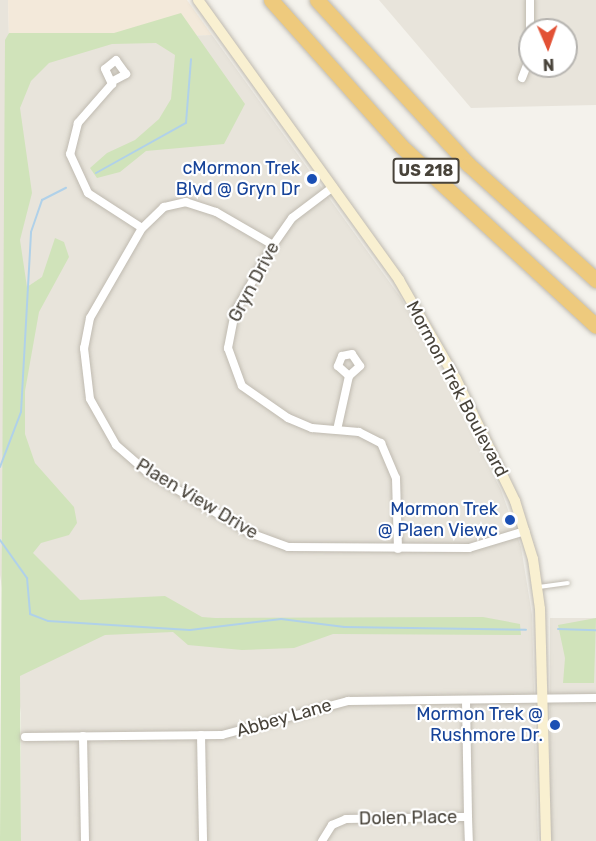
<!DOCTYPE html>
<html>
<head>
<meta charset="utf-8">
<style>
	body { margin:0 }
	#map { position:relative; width:596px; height:841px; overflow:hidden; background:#f4f2ec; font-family:Rubik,sans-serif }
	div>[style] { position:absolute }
	.residential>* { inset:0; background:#e8e4db; transform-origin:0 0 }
	.commercial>* { inset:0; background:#f3e9da }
	.green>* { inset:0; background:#d0e3ba }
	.stream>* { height:2px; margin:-1px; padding:0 1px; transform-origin:1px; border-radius:1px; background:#b0d1e9 }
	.roads { filter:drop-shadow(0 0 2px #bfbab0) drop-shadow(0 0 2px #bfbab0) }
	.lane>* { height:4px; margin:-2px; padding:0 2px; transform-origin:2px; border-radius:2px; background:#fff }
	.street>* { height:8px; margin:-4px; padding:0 4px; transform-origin:4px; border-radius:4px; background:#fff }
	.secondary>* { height:10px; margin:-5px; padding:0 5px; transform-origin:5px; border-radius:5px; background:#f9f0d1 }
	.highway>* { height:15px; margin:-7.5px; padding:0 7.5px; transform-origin:7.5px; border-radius:7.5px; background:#eeca7d }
	.dots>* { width:16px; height:16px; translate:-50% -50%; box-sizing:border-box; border:3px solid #fff; border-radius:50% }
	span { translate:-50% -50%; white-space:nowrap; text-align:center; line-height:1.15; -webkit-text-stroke:4.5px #fff; paint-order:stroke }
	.shield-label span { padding:2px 4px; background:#fff; border:2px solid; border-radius:4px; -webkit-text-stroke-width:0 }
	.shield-label { font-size:16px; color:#48433a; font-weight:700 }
	.transit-label { font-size:18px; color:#164399 }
	.right { translate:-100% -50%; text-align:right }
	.street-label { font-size:18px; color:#48433a }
	.north { position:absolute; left:518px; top:18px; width:60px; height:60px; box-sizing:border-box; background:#fff; border:2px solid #b6b4b0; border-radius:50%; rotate:178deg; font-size:16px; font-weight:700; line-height:24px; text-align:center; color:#48433a }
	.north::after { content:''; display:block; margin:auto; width:21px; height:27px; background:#e25135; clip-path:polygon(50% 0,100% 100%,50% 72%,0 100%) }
</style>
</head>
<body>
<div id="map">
	<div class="residential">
		<div style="clip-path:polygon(0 0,8px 0,9px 39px,212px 35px,401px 298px,501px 490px,521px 547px,532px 615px,538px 841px,21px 841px,21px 713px,0 575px)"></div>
		<div style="clip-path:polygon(evenodd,379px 0,596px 0,596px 105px,471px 108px,379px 0,530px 30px,566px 30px,566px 66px,530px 66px,530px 30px)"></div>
		<div style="left:596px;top:618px;width:223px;height:46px;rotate:90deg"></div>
	</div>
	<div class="commercial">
		<div style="clip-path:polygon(8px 0,187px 0,212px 35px,9px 39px)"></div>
	</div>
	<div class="green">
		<div style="clip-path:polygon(181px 13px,245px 104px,224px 144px,146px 151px,120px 172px,97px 178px,90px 168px,107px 153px,135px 140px,159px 119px,171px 99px,175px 55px,156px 43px,112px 44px,49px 63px,31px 81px,20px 108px,32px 193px,20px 240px,27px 287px,42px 277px,55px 238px,64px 242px,69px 257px,39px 312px,25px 391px,25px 434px,35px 463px,74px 507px,77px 523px,69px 535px,41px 543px,33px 553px,80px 600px,165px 596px,202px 617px,215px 618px,483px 617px,520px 624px,521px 635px,333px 634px,294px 648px,242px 650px,188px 645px,173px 632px,105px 635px,20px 676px,21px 841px,0 841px,5px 40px,9px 33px,114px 33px)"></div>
		<div style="clip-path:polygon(596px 618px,594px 683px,563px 683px,565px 658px,558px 625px)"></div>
	</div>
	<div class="stream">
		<div style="left:96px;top:173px;width:103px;rotate:-29.1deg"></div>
		<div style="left:186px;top:123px;width:64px;rotate:-85.5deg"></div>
		<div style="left:0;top:467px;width:59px;rotate:-69.1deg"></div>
		<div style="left:21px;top:412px;width:180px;rotate:-86.8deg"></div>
		<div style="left:31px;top:232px;width:34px;rotate:-71deg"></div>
		<div style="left:42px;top:200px;width:27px;rotate:-27deg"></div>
		<div style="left:0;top:540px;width:47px;rotate:54.6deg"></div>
		<div style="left:27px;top:578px;width:36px;rotate:85deg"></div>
		<div style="left:30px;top:614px;width:19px;rotate:21deg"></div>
		<div style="left:48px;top:621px;width:142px;rotate:3.6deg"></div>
		<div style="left:190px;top:630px;width:92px;rotate:-6.9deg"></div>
		<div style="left:281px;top:619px;width:64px;rotate:7.2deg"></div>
		<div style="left:344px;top:627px;width:182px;rotate:0.9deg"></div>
		<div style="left:558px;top:629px;width:38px;rotate:2deg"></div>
	</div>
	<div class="roads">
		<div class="lane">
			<div style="left:539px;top:587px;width:29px;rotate:-8deg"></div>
		</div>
		<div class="street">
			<div style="left:530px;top:30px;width:30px;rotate:-90deg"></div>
			<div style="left:522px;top:78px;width:22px;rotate:-69deg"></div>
			<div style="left:113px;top:81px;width:15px;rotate:-28deg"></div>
			<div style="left:126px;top:74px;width:17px;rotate:-126deg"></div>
			<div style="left:116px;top:60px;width:14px;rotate:141deg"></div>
			<div style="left:105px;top:69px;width:17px;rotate:65deg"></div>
			<div style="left:112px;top:84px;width:52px;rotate:131.1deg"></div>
			<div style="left:78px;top:123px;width:32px;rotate:104deg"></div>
			<div style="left:70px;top:154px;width:43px;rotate:65.2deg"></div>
			<div style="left:88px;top:193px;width:64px;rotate:32.9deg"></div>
			<div style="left:333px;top:187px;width:51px;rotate:142.9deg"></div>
			<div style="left:292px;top:218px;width:33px;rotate:125deg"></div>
			<div style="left:273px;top:245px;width:77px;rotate:119.6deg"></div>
			<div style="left:235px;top:312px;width:37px;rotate:101deg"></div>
			<div style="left:228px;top:348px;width:40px;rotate:69.8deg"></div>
			<div style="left:242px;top:386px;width:56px;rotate:34.8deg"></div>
			<div style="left:288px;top:418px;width:26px;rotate:23deg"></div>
			<div style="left:312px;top:428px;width:47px;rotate:4.9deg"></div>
			<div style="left:359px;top:432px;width:25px;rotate:27deg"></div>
			<div style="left:381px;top:443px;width:38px;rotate:67deg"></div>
			<div style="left:396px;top:478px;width:71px;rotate:88.4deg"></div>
			<div style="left:273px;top:245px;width:66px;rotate:-149.9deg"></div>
			<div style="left:216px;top:212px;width:32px;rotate:-162deg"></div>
			<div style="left:186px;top:202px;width:23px;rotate:167deg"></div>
			<div style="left:164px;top:207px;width:30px;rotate:136deg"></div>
			<div style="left:142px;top:228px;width:104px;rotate:120deg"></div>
			<div style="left:90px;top:318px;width:31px;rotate:101deg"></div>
			<div style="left:84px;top:348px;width:51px;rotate:83.3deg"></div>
			<div style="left:90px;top:399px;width:53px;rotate:60.5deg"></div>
			<div style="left:116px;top:445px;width:40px;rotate:41deg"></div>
			<div style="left:146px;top:471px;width:121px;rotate:30.8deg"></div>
			<div style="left:250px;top:533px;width:40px;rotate:20.2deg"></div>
			<div style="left:288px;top:547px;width:181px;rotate:0.3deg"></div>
			<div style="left:469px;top:548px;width:59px;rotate:-16.9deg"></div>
			<div style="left:337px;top:430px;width:55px;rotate:-77.5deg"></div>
			<div style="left:349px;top:376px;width:15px;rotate:-42deg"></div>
			<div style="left:360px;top:366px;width:14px;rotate:-124deg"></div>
			<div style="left:352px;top:354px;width:10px;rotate:169deg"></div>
			<div style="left:342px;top:356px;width:11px;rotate:112deg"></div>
			<div style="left:338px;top:366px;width:15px;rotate:42deg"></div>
			<div style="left:466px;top:701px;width:116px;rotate:89deg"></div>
			<div style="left:201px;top:735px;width:106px;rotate:88.9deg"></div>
			<div style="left:83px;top:736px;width:105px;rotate:88.9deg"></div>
			<div style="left:25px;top:737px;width:197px;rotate:-0.6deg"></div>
			<div style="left:222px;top:735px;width:131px;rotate:-15.1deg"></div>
			<div style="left:348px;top:701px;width:248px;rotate:-0.7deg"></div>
			<div style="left:322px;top:841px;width:19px;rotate:-58deg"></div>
			<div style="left:332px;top:825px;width:15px;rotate:-23deg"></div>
			<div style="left:346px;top:819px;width:114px;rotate:-1deg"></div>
			<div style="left:460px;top:817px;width:8px"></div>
			<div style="left:468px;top:817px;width:24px;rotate:88deg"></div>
		</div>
		<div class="secondary">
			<div style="left:198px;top:0;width:345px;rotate:54.3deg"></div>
			<div style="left:399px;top:280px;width:114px;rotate:60.1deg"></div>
			<div style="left:456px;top:379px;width:136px;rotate:64.2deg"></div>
			<div style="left:515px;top:501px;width:61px;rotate:72.8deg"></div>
			<div style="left:533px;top:559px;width:50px;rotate:82deg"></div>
			<div style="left:540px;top:609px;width:232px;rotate:88.5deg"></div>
		</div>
		<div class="highway">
			<div style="left:271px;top:0;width:195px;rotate:48.3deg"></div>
			<div style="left:401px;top:146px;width:265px;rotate:42.7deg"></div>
			<div style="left:317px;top:0;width:223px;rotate:47.4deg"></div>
			<div style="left:468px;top:164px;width:173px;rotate:42.2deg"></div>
		</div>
	</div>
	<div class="dots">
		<div style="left:312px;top:179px;background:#1a4fb4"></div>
		<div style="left:510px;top:520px;background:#1a4fb4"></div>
		<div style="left:555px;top:725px;background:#1a4fb4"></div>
	</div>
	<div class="shield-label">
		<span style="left:426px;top:171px">US 218</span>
	</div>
	<div class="transit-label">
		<span class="right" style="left:300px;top:179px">cMormon Trek<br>Blvd @ Gryn Dr</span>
		<span class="right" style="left:498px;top:520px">Mormon Trek<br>@ Plaen Viewc</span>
		<span class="right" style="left:543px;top:725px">Mormon Trek @<br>Rushmore Dr.</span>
	</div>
	<div class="street-label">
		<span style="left:254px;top:282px;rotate:-62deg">Gryn Drive</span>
		<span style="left:457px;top:389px;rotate:62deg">Mormon Trek Boulevard</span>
		<span style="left:197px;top:499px;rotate:31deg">Plaen View Drive</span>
		<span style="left:284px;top:718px;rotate:-16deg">Abbey Lane</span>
		<span style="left:408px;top:818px;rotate:-1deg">Dolen Place</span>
	</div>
	<div class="north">N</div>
</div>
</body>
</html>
